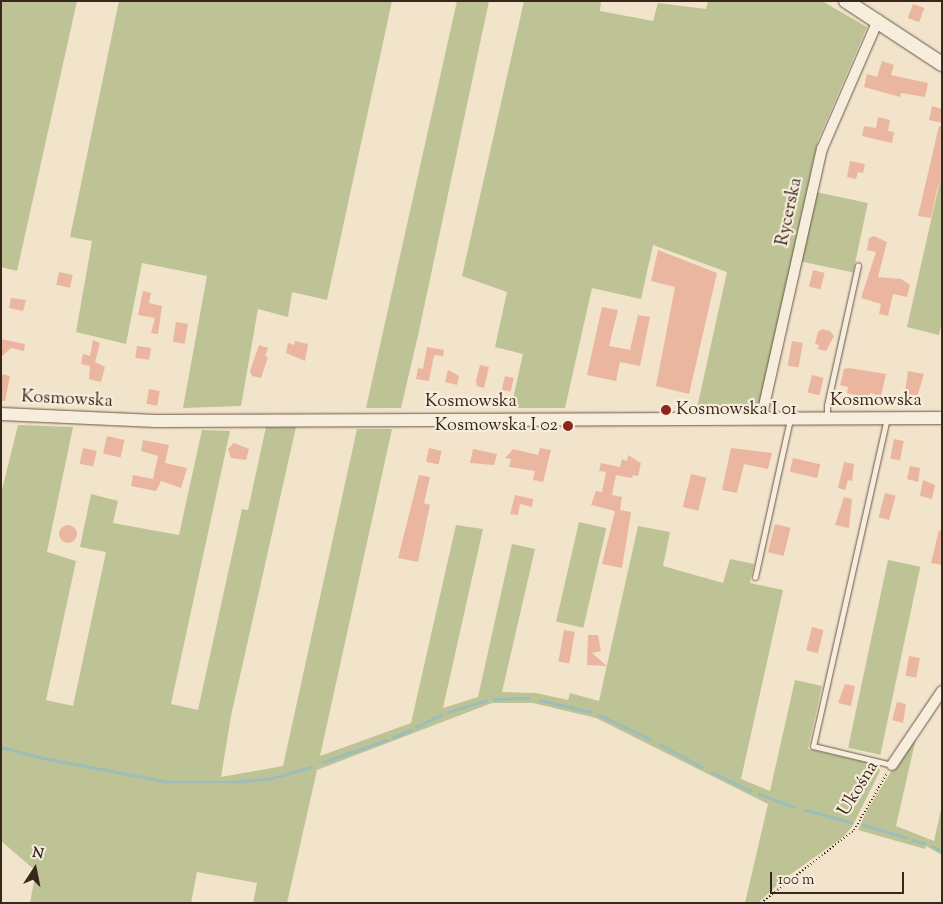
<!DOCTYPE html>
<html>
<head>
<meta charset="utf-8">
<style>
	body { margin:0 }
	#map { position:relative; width:943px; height:904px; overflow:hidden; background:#f2e3cb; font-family:"Sorts Mill Goudy",serif }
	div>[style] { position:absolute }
	.green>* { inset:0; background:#bdc395; transform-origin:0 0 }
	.stream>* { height:2.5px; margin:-1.25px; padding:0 1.25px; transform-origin:1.25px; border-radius:1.25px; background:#9bbeba }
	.building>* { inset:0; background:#ebb6a0; transform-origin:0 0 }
	.round { border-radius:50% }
	.path>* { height:2px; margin-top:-1px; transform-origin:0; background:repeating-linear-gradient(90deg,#3a271b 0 1px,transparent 0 3.5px) }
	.roads { filter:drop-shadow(0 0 1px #685647) drop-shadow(0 0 1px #685647) }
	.service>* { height:5px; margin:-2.5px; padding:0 2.5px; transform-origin:2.5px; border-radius:2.5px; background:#f7eddd }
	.minor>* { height:10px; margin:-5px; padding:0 5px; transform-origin:5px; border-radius:5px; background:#f7eddd }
	.tertiary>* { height:12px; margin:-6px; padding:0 6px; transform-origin:6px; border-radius:6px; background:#f7eddd }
	.secondary>* { height:14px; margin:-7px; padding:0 7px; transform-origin:7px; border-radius:7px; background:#f7eddd }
	.dots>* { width:14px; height:14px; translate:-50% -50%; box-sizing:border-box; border:2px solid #f7eddd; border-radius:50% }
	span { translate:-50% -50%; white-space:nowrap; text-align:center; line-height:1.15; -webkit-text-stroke:4.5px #f7eddd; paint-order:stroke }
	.street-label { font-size:18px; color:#3a271b }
	.poi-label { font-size:18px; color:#3a271b }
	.left { translate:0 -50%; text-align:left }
	.right { translate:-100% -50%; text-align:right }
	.frame { position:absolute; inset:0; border:2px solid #3a271b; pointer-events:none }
	.north { position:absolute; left:10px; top:844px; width:50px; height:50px; -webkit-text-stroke:4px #f7eddd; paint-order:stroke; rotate:11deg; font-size:14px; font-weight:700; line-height:20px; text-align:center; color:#3a271b }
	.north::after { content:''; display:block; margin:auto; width:18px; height:22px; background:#3a271b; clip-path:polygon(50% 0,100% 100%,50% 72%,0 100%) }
	.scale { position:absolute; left:770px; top:872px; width:134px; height:22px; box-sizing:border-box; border:2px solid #3a271b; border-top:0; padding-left:6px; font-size:15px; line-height:18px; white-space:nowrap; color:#3a271b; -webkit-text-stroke:4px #f7eddd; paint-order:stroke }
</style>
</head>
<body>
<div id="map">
	<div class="green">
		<div style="clip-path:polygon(1px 1px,77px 1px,17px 271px,1px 267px)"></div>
		<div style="clip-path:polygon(119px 1px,392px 1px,327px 300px,292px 292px,288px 317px,258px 309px,241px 406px,183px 408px,207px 276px,142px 263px,126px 344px,76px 332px,92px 241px,70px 237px)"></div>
		<div style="clip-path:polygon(457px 1px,489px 1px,419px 331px,401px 408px,366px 408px)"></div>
		<div style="clip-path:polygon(524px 1px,601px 1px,600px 11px,653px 21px,658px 3px,706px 9px,708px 1px,822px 1px,867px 27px,818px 140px,761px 401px,748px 408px,697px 408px,727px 272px,653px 245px,641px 299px,592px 288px,565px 408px,511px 408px,523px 354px,495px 347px,507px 292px,462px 276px)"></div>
		<div style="clip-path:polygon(939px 185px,942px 186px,942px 321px,939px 335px,907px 327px)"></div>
		<div style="left:816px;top:192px;width:53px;height:71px;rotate:12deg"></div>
		<div style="clip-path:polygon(18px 425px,73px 427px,47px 552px,76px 561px,46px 700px,73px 706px,106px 552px,80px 547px,91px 494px,118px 501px,113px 523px,179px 535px,202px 430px,230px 431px,171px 704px,198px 710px,242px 509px,248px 510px,266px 427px,296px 427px,231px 716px,221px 777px,283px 766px,357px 429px,392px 429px,320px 756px,411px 723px,456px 525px,483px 529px,443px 708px,478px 697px,512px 544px,535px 549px,502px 692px,536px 693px,568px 700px,570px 693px,599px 701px,638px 526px,670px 532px,663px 566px,723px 583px,730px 559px,754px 564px,750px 583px,783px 590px,741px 779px,770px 791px,795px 680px,822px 686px,808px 749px,878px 765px,880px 771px,852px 827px,843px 837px,784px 879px,758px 903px,745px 903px,768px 804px,596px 718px,533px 703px,492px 703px,317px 770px,287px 903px,253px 903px,257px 883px,197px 872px,191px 903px,30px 903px,36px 871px,1px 841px,1px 494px)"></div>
		<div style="left:579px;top:522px;width:28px;height:102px;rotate:13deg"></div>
		<div style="left:888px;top:560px;width:33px;height:192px;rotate:12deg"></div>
		<div style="clip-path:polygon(918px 729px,896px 826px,934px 841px,942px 805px,942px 855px,926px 846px,925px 849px,858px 830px,867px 810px)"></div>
	</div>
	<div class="stream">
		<div style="left:494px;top:699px;width:35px;rotate:-2deg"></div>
		<div style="left:540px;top:700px;width:52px;rotate:13.2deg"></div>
		<div style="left:448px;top:712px;width:39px;rotate:-17deg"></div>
		<div style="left:599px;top:715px;width:56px;rotate:25.2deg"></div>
		<div style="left:416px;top:727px;width:28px;rotate:-26deg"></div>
		<div style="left:393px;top:737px;width:19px;rotate:-21deg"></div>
		<div style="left:659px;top:744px;width:49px;rotate:28.1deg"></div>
		<div style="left:1px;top:747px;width:43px;rotate:14.7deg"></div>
		<div style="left:43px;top:758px;width:128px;rotate:10.8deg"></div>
		<div style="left:169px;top:782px;width:66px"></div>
		<div style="left:235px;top:782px;width:37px;rotate:-6deg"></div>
		<div style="left:272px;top:778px;width:41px;rotate:-15.8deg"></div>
		<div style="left:323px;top:762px;width:67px;rotate:-19.2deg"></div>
		<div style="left:712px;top:772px;width:43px;rotate:26deg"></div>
		<div style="left:759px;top:794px;width:37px;rotate:20deg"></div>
		<div style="left:805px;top:810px;width:48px;rotate:14.6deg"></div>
		<div style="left:863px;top:825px;width:44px;rotate:15.9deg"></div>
		<div style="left:913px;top:840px;width:11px;rotate:15deg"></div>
		<div style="left:932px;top:846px;width:11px;rotate:27deg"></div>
	</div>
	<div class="building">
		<div style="left:913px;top:4px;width:12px;height:15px;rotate:20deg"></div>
		<div style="clip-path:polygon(882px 61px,894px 65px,891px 75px,928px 83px,925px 97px,901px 93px,900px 97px,864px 87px,867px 74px,877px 77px)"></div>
		<div style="clip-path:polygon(932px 106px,942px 109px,942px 123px,929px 120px)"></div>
		<div style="clip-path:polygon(878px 117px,890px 120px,888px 131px,894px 132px,892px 143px,862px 136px,864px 126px,876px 128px)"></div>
		<div style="clip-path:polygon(939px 126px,942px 126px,942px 186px,938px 185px,931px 218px,918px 216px)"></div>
		<div style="clip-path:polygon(850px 161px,865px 164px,863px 173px,858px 172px,856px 179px,847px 177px)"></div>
		<div style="clip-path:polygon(874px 236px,887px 242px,878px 277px,901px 279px,910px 285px,907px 297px,893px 294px,888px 316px,879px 314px,881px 304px,861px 298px,876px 252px,867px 250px,869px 238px)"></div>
		<div style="clip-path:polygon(658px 250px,717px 273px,689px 394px,656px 386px,675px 287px,651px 281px)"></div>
		<div style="left:813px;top:270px;width:12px;height:17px;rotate:14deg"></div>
		<div style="left:59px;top:272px;width:14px;height:13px;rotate:12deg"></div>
		<div style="clip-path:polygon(143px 291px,151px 293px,149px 303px,162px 306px,158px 334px,151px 333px,155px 318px,138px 315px)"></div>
		<div style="clip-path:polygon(11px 298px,26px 300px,23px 311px,9px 308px)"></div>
		<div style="clip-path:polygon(602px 307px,618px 310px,609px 346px,630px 350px,638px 315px,650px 317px,640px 366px,620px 362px,616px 381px,587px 375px)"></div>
		<div style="left:176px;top:322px;width:12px;height:20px;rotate:9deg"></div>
		<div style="clip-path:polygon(822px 329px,830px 331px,834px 336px,826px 351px,818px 349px,819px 345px,815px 344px,818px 332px)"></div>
		<div style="clip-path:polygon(1px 339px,25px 344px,24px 351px,11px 348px,1px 357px)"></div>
		<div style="clip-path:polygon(93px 340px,100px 343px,95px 362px,105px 367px,101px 382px,89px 379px,90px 366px,81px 364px,83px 354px,90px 356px)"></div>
		<div style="clip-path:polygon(295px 341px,308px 344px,305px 361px,286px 353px,288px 343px,294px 345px)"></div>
		<div style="left:792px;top:341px;width:11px;height:25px;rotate:10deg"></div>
		<div style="clip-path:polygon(259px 345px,268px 348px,265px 356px,268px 357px,261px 378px,252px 376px,250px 371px)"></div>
		<div style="left:137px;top:346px;width:14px;height:12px;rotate:8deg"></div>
		<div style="clip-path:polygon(427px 347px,444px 350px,443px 356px,434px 355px,429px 381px,416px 379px,418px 368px,423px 369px)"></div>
		<div style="clip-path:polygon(480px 365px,489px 367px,484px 388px,477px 386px,476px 381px)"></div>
		<div style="clip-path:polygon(849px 368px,886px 374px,881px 396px,870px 393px,869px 398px,847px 393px,848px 387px,840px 385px,844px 369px)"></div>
		<div style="clip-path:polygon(448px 370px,459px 376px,457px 385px,445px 382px)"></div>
		<div style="clip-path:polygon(908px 371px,924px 374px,916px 401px,908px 399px,909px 394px,905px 393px)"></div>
		<div style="clip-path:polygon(1px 374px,10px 376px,5px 401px,1px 401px)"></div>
		<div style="left:812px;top:375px;width:12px;height:18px;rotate:14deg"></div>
		<div style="left:505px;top:376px;width:9px;height:14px;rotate:13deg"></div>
		<div style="left:149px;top:389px;width:11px;height:15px;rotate:10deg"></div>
		<div style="left:107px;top:436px;width:18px;height:18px;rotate:13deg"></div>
		<div style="left:894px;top:439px;width:10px;height:20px;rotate:11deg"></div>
		<div style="clip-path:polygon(143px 440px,169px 445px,165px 463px,187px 468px,181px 488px,161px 481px,156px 491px,131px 486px,133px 475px,153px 479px,158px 456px,141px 451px)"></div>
		<div style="clip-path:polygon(234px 443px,249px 449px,246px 460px,231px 458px,228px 449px)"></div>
		<div style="left:83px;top:448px;width:14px;height:16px;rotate:12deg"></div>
		<div style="left:429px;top:448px;width:13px;height:14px;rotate:13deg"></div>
		<div style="clip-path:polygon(540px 448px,551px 450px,543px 482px,533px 480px,535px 471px,509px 467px,511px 459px,505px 458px,513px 449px,538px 455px)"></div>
		<div style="clip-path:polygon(731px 448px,772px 453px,768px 469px,744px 464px,737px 493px,722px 490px)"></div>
		<div style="clip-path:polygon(473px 449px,497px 454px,494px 465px,470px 463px)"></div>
		<div style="clip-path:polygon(628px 455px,641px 463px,638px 476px,633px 475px,632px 478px,616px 475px,612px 495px,622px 497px,620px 510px,631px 512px,622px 568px,602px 564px,615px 511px,591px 505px,596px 491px,602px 492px,606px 472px,599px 471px,601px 463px,620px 467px,622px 459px,627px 461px)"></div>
		<div style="left:793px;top:458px;width:28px;height:14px;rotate:13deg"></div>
		<div style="clip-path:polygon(844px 462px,854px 464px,852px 481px,848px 480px,845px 490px,838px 488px)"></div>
		<div style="clip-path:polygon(910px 466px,920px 468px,918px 482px,907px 479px)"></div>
		<div style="left:691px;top:474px;width:16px;height:34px;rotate:14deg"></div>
		<div style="clip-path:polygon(419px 475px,430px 477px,424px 503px,430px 505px,418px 562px,398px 558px)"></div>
		<div style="clip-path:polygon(923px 480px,935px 485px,932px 499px,920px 496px)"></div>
		<div style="left:885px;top:493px;width:11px;height:25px;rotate:15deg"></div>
		<div style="clip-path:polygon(515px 495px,533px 499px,532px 507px,520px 504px,518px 515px,510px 514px)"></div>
		<div style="clip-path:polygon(844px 497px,852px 499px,849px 528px,835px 525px)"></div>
		<div style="left:775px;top:524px;width:16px;height:29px;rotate:14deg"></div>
		<div class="round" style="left:59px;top:525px;width:18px;height:18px"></div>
		<div style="clip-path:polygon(939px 530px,942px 531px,942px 565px,931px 563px)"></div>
		<div style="left:812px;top:627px;width:12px;height:24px;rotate:14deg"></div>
		<div style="left:564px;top:630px;width:11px;height:32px;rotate:10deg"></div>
		<div style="clip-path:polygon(588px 635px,598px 635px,601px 651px,592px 653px,607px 666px,587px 665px)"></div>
		<div style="left:909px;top:656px;width:11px;height:20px;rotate:10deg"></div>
		<div style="clip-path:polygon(845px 684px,855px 686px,851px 706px,838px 703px)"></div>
		<div style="clip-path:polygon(897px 702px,906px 704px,903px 723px,892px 720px)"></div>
	</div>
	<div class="path">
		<div style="left:761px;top:903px;width:118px;rotate:-38.1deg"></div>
		<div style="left:854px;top:830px;width:66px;rotate:-59.9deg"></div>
	</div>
	<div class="roads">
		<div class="service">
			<div style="left:827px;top:418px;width:13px;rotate:-90deg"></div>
			<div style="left:827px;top:405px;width:143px;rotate:-77.5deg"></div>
			<div style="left:887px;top:418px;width:336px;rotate:102.7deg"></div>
			<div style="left:813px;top:746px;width:81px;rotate:13.5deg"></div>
			<div style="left:755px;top:577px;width:162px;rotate:-77.5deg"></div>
		</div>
		<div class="minor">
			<div style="left:761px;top:419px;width:277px;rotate:-77.3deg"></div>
			<div style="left:822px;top:149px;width:141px;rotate:-66.5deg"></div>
			<div style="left:892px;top:765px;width:89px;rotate:-56deg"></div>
		</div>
		<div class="tertiary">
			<div style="left:1px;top:414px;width:155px;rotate:2.6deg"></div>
			<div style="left:156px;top:421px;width:786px;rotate:-0.22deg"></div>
		</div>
		<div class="secondary">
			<div style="left:846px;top:1px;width:115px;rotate:33.3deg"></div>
		</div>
	</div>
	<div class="dots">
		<div style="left:666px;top:410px;background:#8f2418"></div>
		<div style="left:568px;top:426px;background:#8f2418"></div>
	</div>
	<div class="street-label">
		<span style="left:790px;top:212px;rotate:-78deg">Rycerska</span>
		<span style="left:67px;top:400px;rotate:3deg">Kosmowska</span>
		<span style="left:876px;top:401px">Kosmowska</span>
		<span style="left:471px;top:402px">Kosmowska</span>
		<span style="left:859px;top:789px;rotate:-59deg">Ukośna</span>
	</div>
	<div class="poi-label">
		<span class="left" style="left:676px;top:410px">Kosmowska I 01</span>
		<span class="right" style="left:558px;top:426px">Kosmowska I 02</span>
	</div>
	<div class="frame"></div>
	<div class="north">N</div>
	<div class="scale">100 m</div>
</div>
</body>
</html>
